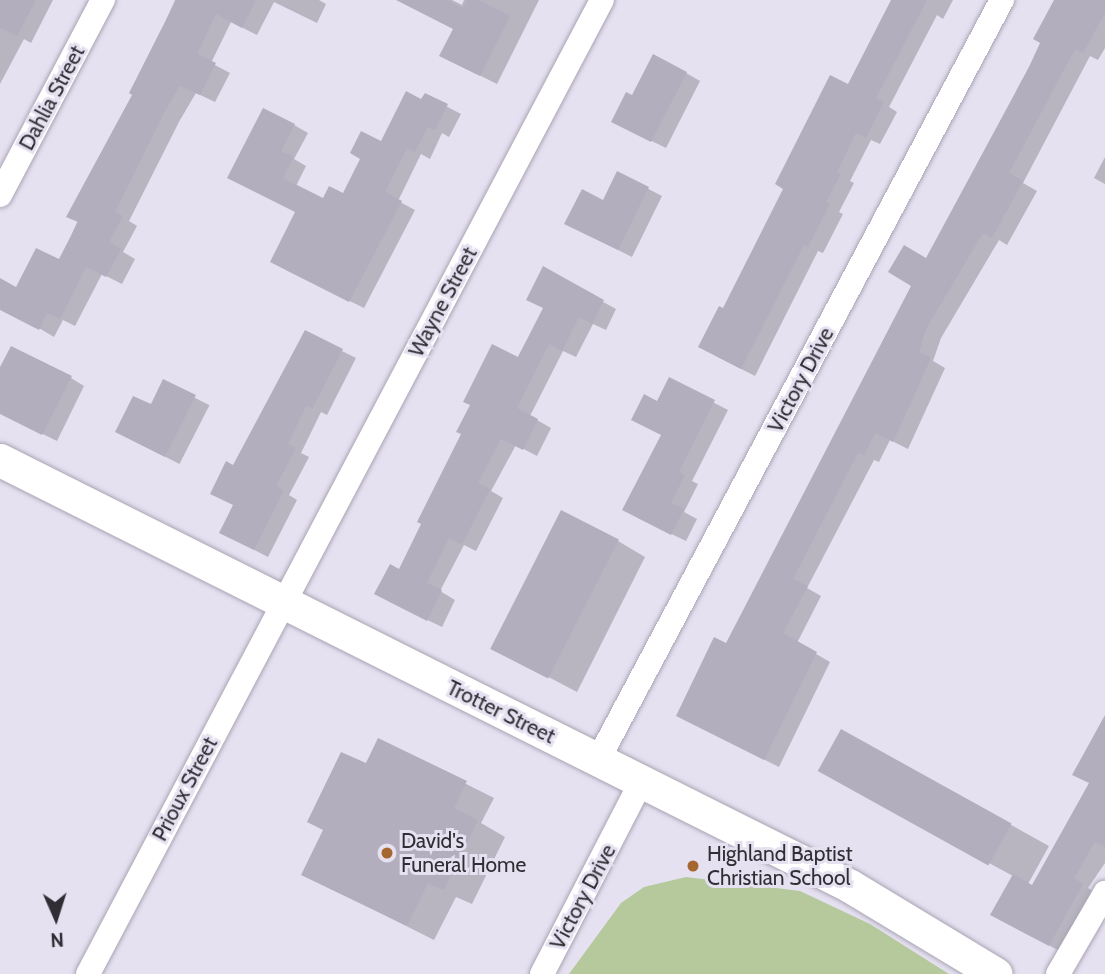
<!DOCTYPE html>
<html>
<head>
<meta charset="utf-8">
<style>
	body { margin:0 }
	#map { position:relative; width:1105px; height:974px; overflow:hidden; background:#e6e1f1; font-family:Cabin,sans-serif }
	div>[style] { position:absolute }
	.green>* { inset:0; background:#b5c99d }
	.shadow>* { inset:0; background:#0003; transform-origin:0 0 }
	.building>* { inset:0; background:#b3aebe; transform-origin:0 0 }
	.roads { filter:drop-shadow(0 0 2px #a9a4b3) drop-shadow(0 0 2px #a9a4b3) }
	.street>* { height:24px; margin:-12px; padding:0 12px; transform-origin:12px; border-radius:12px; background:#fff }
	.secondary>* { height:33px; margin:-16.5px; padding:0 16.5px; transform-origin:16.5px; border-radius:16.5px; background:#fff }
	.dots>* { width:19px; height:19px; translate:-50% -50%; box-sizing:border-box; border:4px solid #e6e1f1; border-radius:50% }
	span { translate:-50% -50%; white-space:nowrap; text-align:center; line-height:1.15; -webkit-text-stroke:6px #e6e1f1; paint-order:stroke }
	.street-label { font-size:21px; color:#302e34 }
	.poi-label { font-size:21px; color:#302e34 }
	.left { translate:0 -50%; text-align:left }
	.north { position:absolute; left:21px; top:883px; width:70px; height:70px; -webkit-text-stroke:5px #e6e1f1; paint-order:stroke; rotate:177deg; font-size:19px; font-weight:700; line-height:28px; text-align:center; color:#302e34 }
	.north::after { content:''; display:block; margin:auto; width:24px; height:32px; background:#302e34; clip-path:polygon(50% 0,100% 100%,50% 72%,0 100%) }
</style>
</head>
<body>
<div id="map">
	<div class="green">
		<div style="clip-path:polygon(686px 877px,800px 891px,870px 924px,949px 974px,569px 974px,621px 903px,644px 887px)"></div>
	</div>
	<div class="shadow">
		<div style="clip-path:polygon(0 0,53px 0,31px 43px,24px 39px,0 84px)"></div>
		<div style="clip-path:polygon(175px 0,319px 0,326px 4px,317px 23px,274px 2px,257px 35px,231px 22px,211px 63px,230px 73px,215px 102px,196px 93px,180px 120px,129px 221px,137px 226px,123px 252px,135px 259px,122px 284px,102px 274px,75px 326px,63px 320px,54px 337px,0 305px,0 280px,17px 289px,60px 261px)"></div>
		<div style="clip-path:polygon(406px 0,452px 0,462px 5px,464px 0,539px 0,497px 84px,457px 64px,455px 29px)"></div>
		<div style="clip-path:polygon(898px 0,953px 0,943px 19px,937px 15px,889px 107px,897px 112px,880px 144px,871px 140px,850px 181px,854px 183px,839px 212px,843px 214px,823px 253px,818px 251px,755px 376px,714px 355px,724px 310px)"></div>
		<div style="clip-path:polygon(1064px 0,1105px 0,1105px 48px,1098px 60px,1090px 56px,1023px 183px,1037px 191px,1007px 245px,999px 240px,941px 338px,933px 361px,945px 368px,908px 449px,890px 440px,879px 462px,874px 460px,807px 588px,821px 596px,797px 643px,830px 662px,779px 767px,693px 724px,727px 646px)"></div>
		<div style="clip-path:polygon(686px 73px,700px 81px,666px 148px,627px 129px,633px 97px)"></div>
		<div style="clip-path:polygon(425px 95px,461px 114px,449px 137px,442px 133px,430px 159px,421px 154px,398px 201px,415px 210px,364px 308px,286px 270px,297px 212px,243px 185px,294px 125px,308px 133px,294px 159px,306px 166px,296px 186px,324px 200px,344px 196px)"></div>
		<div style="clip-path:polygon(1105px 157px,1105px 184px,1094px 178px)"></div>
		<div style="clip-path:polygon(618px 173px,662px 196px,632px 257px,580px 231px,604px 202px)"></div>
		<div style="clip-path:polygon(543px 269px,616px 309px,606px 330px,593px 324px,576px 357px,563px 351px,530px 416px,551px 428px,537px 456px,516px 445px,491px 491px,503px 498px,476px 551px,464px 545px,440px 591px,455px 600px,442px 627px,390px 602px,399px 571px,545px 308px)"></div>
		<div style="clip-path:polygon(342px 351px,356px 358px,327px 415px,321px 412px,301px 453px,309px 457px,289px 495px,297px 500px,268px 557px,235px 540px,233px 467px)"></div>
		<div style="clip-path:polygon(0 370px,71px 378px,84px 386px,57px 441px,0 413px)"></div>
		<div style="clip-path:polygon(670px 380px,728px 410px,692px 481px,698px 484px,684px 512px,697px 519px,686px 541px,638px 518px,663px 435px,658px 403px)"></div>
		<div style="left:164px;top:382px;width:51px;height:66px;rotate:27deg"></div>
		<div style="clip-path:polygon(618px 541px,645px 557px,577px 692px,493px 648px)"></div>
		<div style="clip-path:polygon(841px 731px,1049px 846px,1028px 884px,1033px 887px,1091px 783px,1105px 736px,1105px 863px,1088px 888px,1098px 894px,1065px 954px,1008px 923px,1013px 876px,858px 792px)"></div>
		<div style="clip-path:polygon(379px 740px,494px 798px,481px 823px,505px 837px,472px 904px,456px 897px,434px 940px,303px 874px)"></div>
	</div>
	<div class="building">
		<div style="clip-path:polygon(0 0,36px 0,17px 36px,0 28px)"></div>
		<div style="clip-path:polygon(176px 0,256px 0,242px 28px,216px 14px,197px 54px,216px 63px,200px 95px,180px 86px,165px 111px,115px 212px,123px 216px,109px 242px,121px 249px,106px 277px,86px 267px,60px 319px,47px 313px,39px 330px,0 310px,0 278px,16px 287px,36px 248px,59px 259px,78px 222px,66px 217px,132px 95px,129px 93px)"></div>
		<div style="clip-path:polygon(396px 0,447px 0,463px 8px,467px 0,479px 0,510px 16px,480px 76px,439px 56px,453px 29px)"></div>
		<div style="clip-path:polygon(891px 0,927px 0,876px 98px,884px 102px,866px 138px,856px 133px,837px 172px,841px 174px,826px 202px,830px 204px,808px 247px,804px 245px,741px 369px,698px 347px,719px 306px,723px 308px,783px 189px,775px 184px,830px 75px,848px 84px)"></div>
		<div style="clip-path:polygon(1054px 0,1105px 0,1105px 13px,1083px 53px,1075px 49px,1009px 173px,1023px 181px,992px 238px,983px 233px,926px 329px,919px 352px,931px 358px,893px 442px,875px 433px,864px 455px,858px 453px,793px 579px,808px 586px,783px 633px,817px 652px,764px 760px,676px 716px,714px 637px,726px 643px,911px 286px,888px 272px,904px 245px,926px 258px,1029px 67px,1040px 43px,1033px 39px)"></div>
		<div style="clip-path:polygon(653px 54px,687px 72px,651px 142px,611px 122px,626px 92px,632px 95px)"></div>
		<div style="clip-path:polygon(406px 91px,421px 99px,425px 93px,448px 104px,435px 130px,428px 127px,415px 152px,407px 148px,385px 192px,402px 201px,349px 302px,270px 262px,295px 212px,227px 178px,263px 108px,295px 124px,281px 151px,294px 157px,283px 178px,323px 198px,329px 186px,343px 193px,360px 159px,350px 153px,361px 131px,381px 141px)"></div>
		<div style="clip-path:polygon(617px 171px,649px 187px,618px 250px,564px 224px,582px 189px,603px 200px)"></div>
		<div style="clip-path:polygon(543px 266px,604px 300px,592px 324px,579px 317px,562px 351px,549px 344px,517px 408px,538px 419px,523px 450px,501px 439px,478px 483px,490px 489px,462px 545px,449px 538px,427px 583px,442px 590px,427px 621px,374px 594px,390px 564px,399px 569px,421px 524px,417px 522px,461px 434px,456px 432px,470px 405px,463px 402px,492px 344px,518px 357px,543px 308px,526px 300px)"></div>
		<div style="clip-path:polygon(305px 330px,343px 349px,312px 409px,306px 406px,288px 444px,296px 448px,276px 486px,284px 490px,254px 550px,219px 533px,233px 505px,210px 494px,226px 461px,233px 465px)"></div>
		<div style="clip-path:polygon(11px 346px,72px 376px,42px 435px,0 414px,0 367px)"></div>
		<div style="clip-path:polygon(669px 377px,715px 400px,679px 472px,685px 475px,671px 503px,684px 509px,671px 535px,622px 510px,661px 435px,631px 420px,644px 394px,657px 401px)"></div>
		<div style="clip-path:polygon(163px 379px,196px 395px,165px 457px,115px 432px,133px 396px,151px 404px)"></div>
		<div style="left:561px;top:510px;width:65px;height:156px;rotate:27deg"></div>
		<div style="clip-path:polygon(1105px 715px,1105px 847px,1095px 842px,1074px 878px,1083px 884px,1049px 946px,990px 915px,1013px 874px,1032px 885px,1089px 783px,1072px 775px)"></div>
		<div style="left:841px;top:729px;width:195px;height:48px;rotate:29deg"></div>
		<div style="clip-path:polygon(378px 738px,467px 781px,454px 808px,478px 820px,444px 890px,428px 883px,407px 926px,301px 875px,323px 830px,307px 822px,341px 752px,366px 763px)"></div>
	</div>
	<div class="roads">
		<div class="street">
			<div style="left:0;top:195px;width:221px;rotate:-62.2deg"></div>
			<div style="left:598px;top:760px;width:861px;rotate:-62.01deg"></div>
			<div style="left:88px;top:974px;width:1101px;rotate:-62.18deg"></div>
			<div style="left:542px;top:974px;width:216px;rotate:-62.7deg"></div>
			<div style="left:1058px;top:974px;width:94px;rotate:-59.9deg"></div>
		</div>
		<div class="secondary">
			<div style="left:0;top:460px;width:951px;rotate:26.62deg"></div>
			<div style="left:850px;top:886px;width:170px;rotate:31.1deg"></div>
		</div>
	</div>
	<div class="dots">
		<div style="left:387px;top:853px;background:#a6662f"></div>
		<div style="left:693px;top:866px;background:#a6662f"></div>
	</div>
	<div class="street-label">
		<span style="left:52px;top:98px;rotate:-62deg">Dahlia Street</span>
		<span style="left:443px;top:302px;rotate:-62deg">Wayne Street</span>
		<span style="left:801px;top:380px;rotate:-62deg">Victory Drive</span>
		<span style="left:501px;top:712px;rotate:26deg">Trotter Street</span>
		<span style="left:185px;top:789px;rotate:-62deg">Prioux Street</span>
		<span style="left:583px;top:897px;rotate:-62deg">Victory Drive</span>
	</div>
	<div class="poi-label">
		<span class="left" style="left:401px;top:853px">David's<br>Funeral Home</span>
		<span class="left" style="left:707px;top:866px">Highland Baptist<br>Christian School</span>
	</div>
	<div class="north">N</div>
</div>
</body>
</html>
